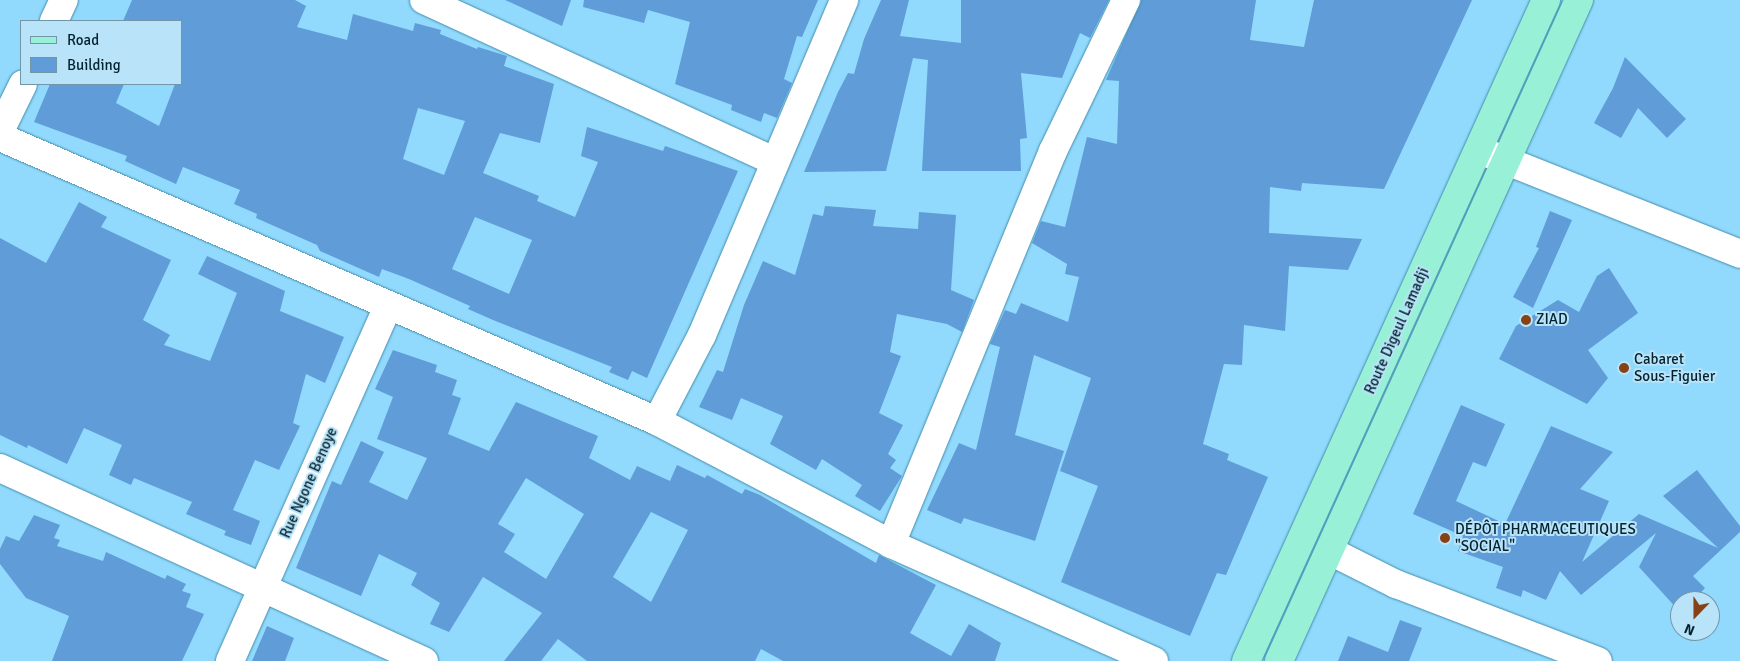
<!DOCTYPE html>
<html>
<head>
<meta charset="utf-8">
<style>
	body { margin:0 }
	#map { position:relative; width:1740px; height:661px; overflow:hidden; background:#91dafd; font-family:Signika,sans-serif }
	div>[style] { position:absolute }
	.building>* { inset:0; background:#5f9cd8 }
	.roads { filter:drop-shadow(0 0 1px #448dad) drop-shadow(0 0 1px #448dad) }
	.minor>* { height:28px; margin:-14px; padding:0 14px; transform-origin:14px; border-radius:14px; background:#fff }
	.major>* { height:28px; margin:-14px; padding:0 14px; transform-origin:14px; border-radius:14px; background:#98f1d7 }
	.dots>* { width:14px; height:14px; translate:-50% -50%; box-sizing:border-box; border:2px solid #b9e3f8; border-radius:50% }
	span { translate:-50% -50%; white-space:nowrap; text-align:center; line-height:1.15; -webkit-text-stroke:4px #b9e3f8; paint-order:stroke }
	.poi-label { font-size:15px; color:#03222f }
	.left { translate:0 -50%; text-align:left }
	.street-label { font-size:15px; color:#03222f }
	.legend { position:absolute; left:20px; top:20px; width:162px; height:65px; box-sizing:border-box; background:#b9e3f8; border:1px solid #7096a8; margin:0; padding:6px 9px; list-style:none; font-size:15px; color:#03222f }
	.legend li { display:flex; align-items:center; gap:10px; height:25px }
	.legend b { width:25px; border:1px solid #7096a8 }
	.north { position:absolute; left:1670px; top:591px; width:50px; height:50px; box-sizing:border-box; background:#b9e3f8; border:1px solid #7096a8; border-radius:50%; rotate:202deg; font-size:14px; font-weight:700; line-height:20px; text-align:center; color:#03222f }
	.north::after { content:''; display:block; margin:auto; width:18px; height:22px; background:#864215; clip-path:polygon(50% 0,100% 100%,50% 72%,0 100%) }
</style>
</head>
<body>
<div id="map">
	<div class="building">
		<div style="clip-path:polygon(evenodd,132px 0,295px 0,306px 6px,297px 27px,347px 40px,353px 14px,413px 31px,415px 23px,441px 30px,440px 34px,477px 49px,478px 47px,507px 56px,504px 66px,554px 84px,540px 143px,500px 133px,483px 173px,539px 196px,537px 201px,575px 217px,598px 162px,581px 156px,587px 127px,663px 151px,665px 146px,738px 171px,647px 378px,632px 371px,628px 380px,609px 372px,612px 367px,493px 320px,468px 309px,470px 306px,409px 279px,382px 269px,379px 277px,320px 251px,317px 245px,256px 218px,257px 214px,234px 204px,240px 190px,183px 167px,176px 184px,125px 161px,127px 156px,34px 122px,50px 84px,124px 84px,116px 103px,159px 126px,175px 84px,181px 84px,181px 21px,123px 21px,132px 0,418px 108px,465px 121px,444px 175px,403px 159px,418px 108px,132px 0,475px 217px,532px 240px,509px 294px,452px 269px,475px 217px)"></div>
		<div style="clip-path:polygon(505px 0,571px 0,562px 26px)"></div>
		<div style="clip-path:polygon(584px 0,818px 0,802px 37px,797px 36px,784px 79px,792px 83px,777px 118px,764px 113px,761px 122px,731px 110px,732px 105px,675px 84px,690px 22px,648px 10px,644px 23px,583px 7px)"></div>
		<div style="clip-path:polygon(881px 0,909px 0,900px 36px,961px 43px,961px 0,1109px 0,1090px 38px,1080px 33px,1062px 78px,1021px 73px,1027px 138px,1020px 139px,1021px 171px,922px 171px,928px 60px,913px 58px,886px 171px,804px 172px,838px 92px,848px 73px,854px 74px,864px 39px)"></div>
		<div style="clip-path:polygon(1141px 0,1256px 0,1250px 40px,1304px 47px,1314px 0,1472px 0,1384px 189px,1302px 183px,1301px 191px,1270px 187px,1269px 233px,1362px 239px,1348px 270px,1289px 266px,1285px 331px,1244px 325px,1242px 365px,1224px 364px,1203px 444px,1229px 454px,1227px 460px,1268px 477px,1226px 575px,1217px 573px,1190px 636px,1061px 582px,1098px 486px,1060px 471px,1091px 378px,1034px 355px,1015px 435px,1064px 451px,1035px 541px,964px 518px,961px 524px,927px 510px,959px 443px,976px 450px,1000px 347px,990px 344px,1005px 310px,1016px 314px,1021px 303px,1068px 322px,1079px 277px,1065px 274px,1067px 264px,1032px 243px,1041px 221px,1065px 227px,1087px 137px,1117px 144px,1119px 81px,1106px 80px)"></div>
		<div style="clip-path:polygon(1625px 57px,1686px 119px,1667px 138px,1638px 108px,1621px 138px,1594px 123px,1613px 88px)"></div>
		<div style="clip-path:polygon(79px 202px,107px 217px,101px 227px,171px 260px,143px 320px,170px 335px,164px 345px,210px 361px,237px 293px,198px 274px,207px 256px,285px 291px,280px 311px,344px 337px,325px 383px,306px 374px,293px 423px,300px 426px,279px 470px,255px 460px,233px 510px,260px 521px,251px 545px,224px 535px,226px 531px,186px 514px,192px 502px,134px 478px,131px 485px,109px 475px,122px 445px,84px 428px,67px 464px,28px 445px,27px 448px,0 435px,0 238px,46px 263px)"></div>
		<div style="clip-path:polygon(825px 206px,876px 210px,873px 226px,918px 229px,919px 212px,956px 215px,951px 290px,974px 300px,962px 332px,947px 324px,897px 314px,890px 352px,901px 356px,879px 413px,903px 425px,888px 454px,896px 460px,890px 468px,902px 476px,880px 511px,855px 496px,862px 485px,822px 459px,816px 470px,770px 444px,783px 416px,741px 398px,732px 420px,699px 407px,717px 370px,723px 372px,744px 305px,763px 261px,795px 275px,813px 214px,823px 216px)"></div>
		<div style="clip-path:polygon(1550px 211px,1572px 220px,1533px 308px,1513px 297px,1539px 248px,1536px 247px)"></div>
		<div style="clip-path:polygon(1609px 268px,1638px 313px,1588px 350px,1608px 378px,1587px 404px,1499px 359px,1516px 326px,1558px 300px,1579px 312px,1597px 276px)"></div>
		<div style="clip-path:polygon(evenodd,393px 350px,437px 365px,435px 372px,457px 380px,452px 395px,461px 398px,448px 434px,489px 451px,516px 402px,598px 436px,589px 458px,630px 480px,637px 466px,670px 481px,677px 465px,705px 478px,707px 475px,742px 494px,745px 489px,760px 495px,876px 563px,879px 555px,936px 585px,910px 633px,951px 656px,969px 624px,1001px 643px,995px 661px,783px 661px,761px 649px,755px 661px,587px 661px,558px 639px,541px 661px,504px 661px,542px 613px,483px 577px,449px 632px,430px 624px,440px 603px,411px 585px,417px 573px,379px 554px,361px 596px,296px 568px,332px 481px,341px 485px,361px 441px,384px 452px,369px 482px,407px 500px,427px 458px,377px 439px,393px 397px,375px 389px,393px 350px,526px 478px,584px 514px,546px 579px,504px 552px,515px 534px,498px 524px,526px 478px,393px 350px,651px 512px,688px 530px,651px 602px,613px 577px,651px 512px)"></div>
		<div style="clip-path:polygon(1461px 405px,1505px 424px,1486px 467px,1473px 462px,1456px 501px,1505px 524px,1551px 426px,1613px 452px,1580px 489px,1609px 501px,1582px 562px,1639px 514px,1718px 548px,1663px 496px,1697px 470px,1740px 526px,1740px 532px,1693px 576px,1705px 588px,1693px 601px,1680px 601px,1680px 612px,1639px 567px,1656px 533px,1581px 595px,1560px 571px,1546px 600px,1523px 590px,1521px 597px,1496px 588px,1503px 567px,1458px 551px,1463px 536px,1413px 514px)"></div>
		<div style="clip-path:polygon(34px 515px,60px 525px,54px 538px,60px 540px,57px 546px,103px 561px,106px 552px,165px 579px,167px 575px,186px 584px,182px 591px,191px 594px,186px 607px,204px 614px,182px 661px,52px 661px,69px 616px,26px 598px,0 564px,0 549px,6px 536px,19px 541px)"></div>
		<div style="clip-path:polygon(1400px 620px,1422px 628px,1409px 661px,1338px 661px,1348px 636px,1388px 652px)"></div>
		<div style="clip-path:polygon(267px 626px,294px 638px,285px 661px,252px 661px)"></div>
	</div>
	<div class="roads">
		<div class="minor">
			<div style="left:424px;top:0;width:385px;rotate:24.7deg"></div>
			<div style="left:54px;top:21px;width:23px;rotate:-65deg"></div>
			<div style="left:0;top:131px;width:52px;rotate:-63.9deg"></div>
			<div style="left:0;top:137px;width:716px;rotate:23.38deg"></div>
			<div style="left:657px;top:421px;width:264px;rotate:27.7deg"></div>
			<div style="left:891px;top:544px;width:288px;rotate:24deg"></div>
			<div style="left:1479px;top:150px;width:281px;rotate:21.7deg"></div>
			<div style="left:657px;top:421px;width:97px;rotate:-62.4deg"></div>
			<div style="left:702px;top:335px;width:364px;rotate:-67deg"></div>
			<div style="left:0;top:468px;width:466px;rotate:24.5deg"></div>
			<div style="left:891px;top:544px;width:425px;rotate:-67.6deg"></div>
			<div style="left:1053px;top:151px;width:168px;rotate:-64.2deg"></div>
			<div style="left:1330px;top:551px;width:74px;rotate:26.6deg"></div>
			<div style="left:1396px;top:584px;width:216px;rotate:20.9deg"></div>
			<div style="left:230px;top:661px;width:389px;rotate:-66deg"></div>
		</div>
		<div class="major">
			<div style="left:1246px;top:661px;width:726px;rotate:-65.59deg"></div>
			<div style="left:1279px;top:661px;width:726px;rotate:-65.59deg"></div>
		</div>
	</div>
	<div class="dots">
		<div style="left:1526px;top:320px;background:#864215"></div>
		<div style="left:1624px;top:368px;background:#864215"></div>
		<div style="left:1445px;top:538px;background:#864215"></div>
	</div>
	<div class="poi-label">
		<span class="left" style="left:1536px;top:320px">ZIAD</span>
		<span class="left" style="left:1634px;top:368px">Cabaret<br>Sous-Figuier</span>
		<span class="left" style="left:1455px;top:538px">DÉPÔT PHARMACEUTIQUES<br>"SOCIAL"</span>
	</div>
	<div class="street-label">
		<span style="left:1397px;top:331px;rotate:-66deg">Route Digeul Lamadji</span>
		<span style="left:309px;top:483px;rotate:-66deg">Rue Ngone Benoye</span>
	</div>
	<ul class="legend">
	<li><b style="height:6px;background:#98f1d7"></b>Road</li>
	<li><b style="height:14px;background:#5f9cd8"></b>Building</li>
	</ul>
	<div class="north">N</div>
</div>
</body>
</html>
